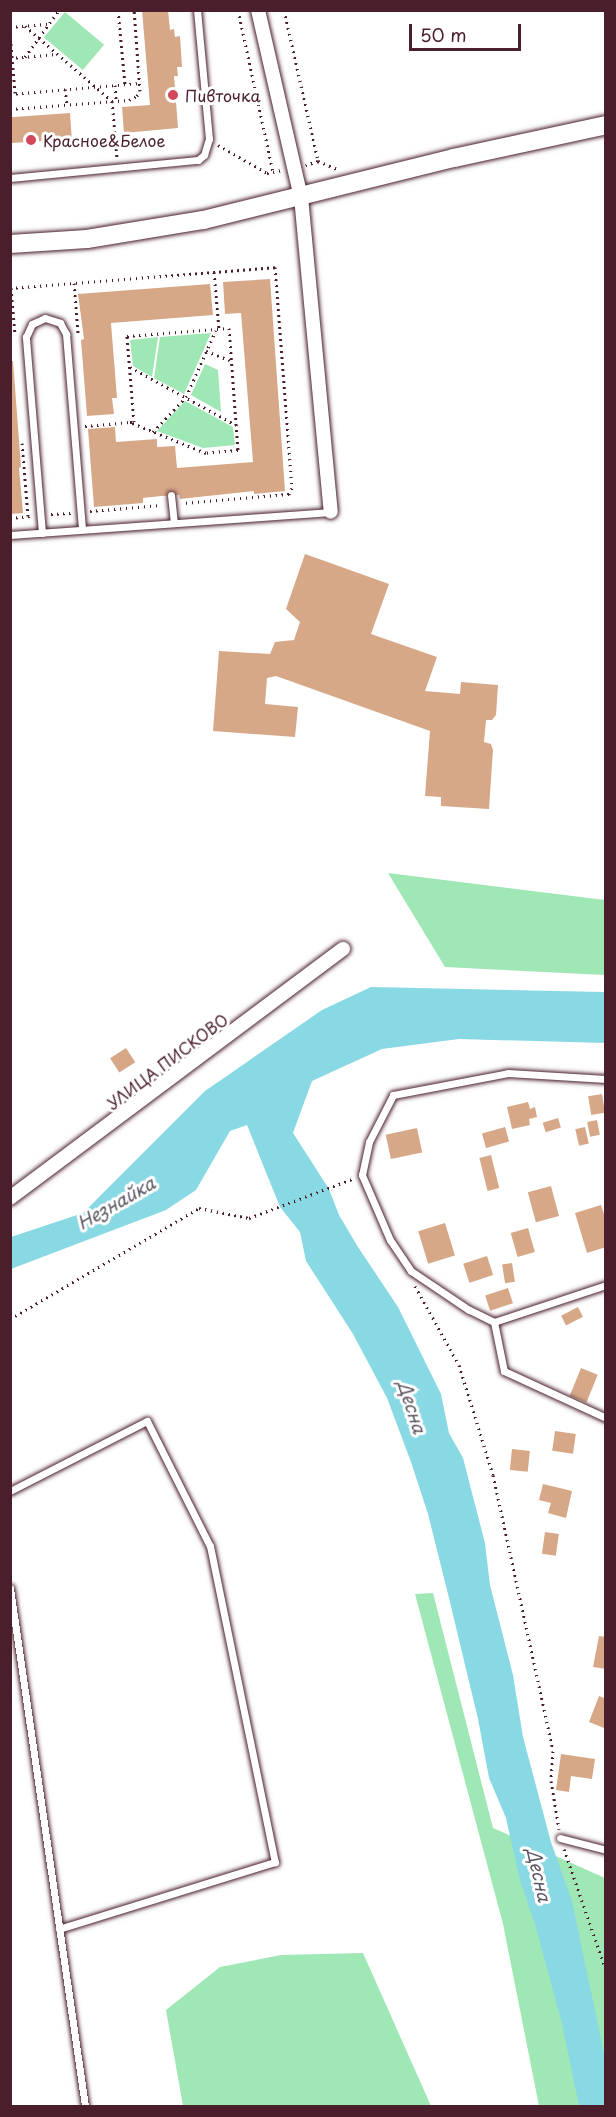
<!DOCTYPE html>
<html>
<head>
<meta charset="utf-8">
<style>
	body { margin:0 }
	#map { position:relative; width:616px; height:2117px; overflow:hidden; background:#fff; font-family:"Playpen Sans",sans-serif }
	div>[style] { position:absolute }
	.green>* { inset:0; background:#9fe7b4; transform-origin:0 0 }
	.water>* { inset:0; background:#89d9e5 }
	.building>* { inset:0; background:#d6a888; transform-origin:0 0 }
	.path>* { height:3px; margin-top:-1.5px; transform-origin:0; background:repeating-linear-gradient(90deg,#4a1f2b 0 1.5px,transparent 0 6px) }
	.roads { filter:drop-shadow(0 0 2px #4a1f2b) drop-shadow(0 0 2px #4a1f2b) }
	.service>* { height:7px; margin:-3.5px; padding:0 3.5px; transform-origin:3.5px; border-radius:3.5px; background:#fff }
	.minor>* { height:14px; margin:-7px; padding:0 7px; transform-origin:7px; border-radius:7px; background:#fff }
	.tertiary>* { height:18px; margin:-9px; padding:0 9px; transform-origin:9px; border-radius:9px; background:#fff }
	.dots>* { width:16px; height:16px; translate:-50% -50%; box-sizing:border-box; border:3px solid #fff; border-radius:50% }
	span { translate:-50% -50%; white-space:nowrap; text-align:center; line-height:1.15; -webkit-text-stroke:6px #fff; paint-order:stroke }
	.poi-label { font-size:16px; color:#4a1f2b }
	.left { translate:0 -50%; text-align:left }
	.street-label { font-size:16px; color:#4a1f2b }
	.water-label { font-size:18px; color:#5d5763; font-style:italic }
	.frame { position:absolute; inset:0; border:12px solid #4a1f2b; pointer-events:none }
	.scale { position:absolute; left:409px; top:24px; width:112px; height:27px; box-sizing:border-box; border:3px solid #4a1f2b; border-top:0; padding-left:8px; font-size:18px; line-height:21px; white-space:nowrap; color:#4a1f2b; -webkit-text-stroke:4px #fff; paint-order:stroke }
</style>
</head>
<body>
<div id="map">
	<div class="green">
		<div style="left:65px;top:12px;width:51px;height:33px;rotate:40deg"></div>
		<div style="clip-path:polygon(211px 333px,184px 394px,154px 378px,160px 337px)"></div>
		<div style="clip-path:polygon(158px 337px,152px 377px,133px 366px,130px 340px)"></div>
		<div style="clip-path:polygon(205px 364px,218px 370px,221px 412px,191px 395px)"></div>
		<div style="clip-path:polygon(185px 401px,233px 427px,235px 445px,203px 448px,157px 431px)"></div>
		<div style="clip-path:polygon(388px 873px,605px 900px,605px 975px,445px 967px)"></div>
		<div style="clip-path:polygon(433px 1593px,493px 1828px,605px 1878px,605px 2106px,539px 2106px,503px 1924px,415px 1594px)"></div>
		<div style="clip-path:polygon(363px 1953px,431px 2106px,183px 2106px,166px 2010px,220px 1967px,281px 1955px)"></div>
	</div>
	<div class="water">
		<div style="clip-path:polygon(371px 987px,605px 992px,605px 1043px,459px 1039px,382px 1049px,312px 1081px,293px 1133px,329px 1189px,339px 1215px,358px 1247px,398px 1307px,441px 1394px,449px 1433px,463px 1458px,485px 1543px,490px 1585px,513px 1675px,523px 1737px,551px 1842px,572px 1901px,605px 2058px,605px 2106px,579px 2106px,562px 2024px,536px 1928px,519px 1877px,506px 1818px,489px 1778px,478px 1719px,448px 1594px,428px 1514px,411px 1462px,387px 1398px,353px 1334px,306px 1261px,300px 1232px,280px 1207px,247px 1125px,230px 1131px,196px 1190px,166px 1210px,11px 1269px,11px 1237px,83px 1213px,205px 1091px,322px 1010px)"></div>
	</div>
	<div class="building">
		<div style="clip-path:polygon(142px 10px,168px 10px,170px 30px,174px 29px,175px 37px,180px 36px,182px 67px,177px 67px,178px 76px,174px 76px,178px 128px,124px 133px,122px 107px,150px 105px)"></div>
		<div style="left:70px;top:113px;width:26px;height:60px;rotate:86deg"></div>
		<div style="clip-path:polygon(270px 279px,285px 491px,254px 494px,254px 491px,180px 499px,179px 495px,161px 496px,143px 498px,143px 503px,94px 507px,88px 429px,115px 427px,116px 442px,157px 439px,157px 447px,175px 446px,177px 468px,253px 462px,241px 313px,225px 314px,223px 282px)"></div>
		<div style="clip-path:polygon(210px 284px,213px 315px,111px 323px,117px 398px,112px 398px,114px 414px,87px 416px,81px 340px,84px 339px,78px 294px)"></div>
		<div style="clip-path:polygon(10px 361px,13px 361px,21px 467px,19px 468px,23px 513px,10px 514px)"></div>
		<div style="clip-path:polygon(305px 554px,389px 584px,371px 634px,437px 657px,425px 691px,460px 694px,461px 682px,498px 685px,496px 715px,492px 720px,486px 720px,484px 742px,491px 744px,493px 750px,489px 809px,441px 806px,441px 797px,425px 796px,430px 731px,276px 676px,267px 678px,265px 704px,298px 707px,295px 737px,213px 731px,219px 651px,270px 654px,275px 642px,294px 640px,300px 622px,286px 609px)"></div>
		<div style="left:126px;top:1048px;width:17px;height:19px;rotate:57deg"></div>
		<div style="left:602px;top:1094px;width:19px;height:14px;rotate:81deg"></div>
		<div style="clip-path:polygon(528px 1102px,530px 1109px,535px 1107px,537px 1117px,529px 1119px,530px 1125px,512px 1129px,507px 1107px)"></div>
		<div style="left:558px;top:1118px;width:10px;height:16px;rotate:73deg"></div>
		<div style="left:597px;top:1120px;width:15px;height:10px;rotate:79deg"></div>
		<div style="left:505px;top:1127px;width:15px;height:24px;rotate:74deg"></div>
		<div style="left:585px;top:1127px;width:17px;height:10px;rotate:77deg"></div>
		<div style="left:417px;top:1128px;width:25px;height:32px;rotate:78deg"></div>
		<div style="left:491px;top:1155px;width:34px;height:12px;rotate:76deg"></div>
		<div style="left:551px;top:1186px;width:31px;height:24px;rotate:75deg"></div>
		<div style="clip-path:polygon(601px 1205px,606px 1220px,606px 1247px,587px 1253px,575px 1213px)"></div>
		<div style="left:445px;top:1223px;width:34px;height:28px;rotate:73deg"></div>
		<div style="left:528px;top:1228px;width:25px;height:18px;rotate:74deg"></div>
		<div style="left:487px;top:1256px;width:20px;height:25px;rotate:72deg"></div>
		<div style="left:512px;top:1263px;width:19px;height:10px;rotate:81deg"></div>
		<div style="left:508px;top:1288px;width:16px;height:24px;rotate:72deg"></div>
		<div style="left:578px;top:1307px;width:11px;height:19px;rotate:63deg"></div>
		<div style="left:581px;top:1368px;width:18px;height:30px;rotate:22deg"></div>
		<div style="left:555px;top:1431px;width:21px;height:20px;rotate:8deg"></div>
		<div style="left:512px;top:1449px;width:18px;height:21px;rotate:6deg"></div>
		<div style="clip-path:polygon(543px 1484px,572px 1491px,566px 1518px,548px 1513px,551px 1503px,539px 1500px)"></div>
		<div style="left:545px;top:1532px;width:14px;height:22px;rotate:8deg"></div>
		<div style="clip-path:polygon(599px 1636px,606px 1637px,606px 1669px,593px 1667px)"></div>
		<div style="clip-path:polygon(599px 1696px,606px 1699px,604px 1728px,589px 1722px)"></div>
		<div style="clip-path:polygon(561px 1754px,595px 1759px,592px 1779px,571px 1776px,569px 1792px,556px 1790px)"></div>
	</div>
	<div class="path">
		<div style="left:118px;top:10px;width:74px;rotate:84.6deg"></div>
		<div style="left:238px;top:10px;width:166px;rotate:77.8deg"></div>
		<div style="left:284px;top:10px;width:155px;rotate:77.3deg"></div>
		<div style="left:318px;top:161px;width:13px;rotate:162deg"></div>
		<div style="left:25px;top:26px;width:115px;rotate:40.8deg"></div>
		<div style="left:112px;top:101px;width:57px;rotate:85deg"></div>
		<div style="left:10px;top:27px;width:38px;rotate:-5deg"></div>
		<div style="left:10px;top:32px;width:61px;rotate:85.3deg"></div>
		<div style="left:25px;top:57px;width:58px;rotate:-54.1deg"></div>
		<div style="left:10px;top:58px;width:47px;rotate:-4.9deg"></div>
		<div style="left:115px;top:85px;width:16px;rotate:86deg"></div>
		<div style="left:65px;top:89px;width:16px;rotate:83deg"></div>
		<div style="left:10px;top:94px;width:130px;rotate:-4.8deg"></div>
		<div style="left:10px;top:109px;width:119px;rotate:-4.3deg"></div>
		<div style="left:129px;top:100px;width:9px;rotate:-27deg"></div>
		<div style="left:137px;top:96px;width:6px;rotate:-59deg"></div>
		<div style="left:140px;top:91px;width:81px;rotate:-94.2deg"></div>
		<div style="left:218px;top:145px;width:56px;rotate:29.7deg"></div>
		<div style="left:267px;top:173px;width:15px;rotate:-11deg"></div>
		<div style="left:318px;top:161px;width:23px;rotate:23deg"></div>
		<div style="left:214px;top:272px;width:57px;rotate:85deg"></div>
		<div style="left:74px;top:283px;width:50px;rotate:85.4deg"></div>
		<div style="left:10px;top:288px;width:266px;rotate:-4.5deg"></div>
		<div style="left:275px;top:267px;width:222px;rotate:85.6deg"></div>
		<div style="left:292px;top:488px;width:7px;rotate:117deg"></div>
		<div style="left:289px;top:494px;width:106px;rotate:175.1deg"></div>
		<div style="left:11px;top:288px;width:47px;rotate:85.1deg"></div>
		<div style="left:206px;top:351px;width:28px;rotate:21deg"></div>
		<div style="left:130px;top:367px;width:121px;rotate:28.7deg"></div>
		<div style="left:85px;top:426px;width:45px;rotate:-5.1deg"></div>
		<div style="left:130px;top:422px;width:4px"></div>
		<div style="left:134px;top:422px;width:86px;rotate:-94.7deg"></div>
		<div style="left:127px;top:336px;width:102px;rotate:-4.5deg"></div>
		<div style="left:229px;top:328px;width:122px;rotate:85.8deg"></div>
		<div style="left:238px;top:450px;width:32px;rotate:175deg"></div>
		<div style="left:206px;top:453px;width:82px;rotate:-157.8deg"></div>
		<div style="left:153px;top:432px;width:48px;rotate:-46.7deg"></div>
		<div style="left:186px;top:397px;width:73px;rotate:-65.9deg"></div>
		<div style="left:22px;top:443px;width:73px;rotate:85.3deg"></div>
		<div style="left:90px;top:511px;width:71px;rotate:-4.8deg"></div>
		<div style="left:51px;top:514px;width:20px;rotate:-3deg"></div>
		<div style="left:10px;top:518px;width:20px;rotate:-6deg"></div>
		<div style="left:415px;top:1286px;width:90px;rotate:60.9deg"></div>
		<div style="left:459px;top:1365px;width:115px;rotate:72.8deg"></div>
		<div style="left:493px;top:1475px;width:282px;rotate:77.7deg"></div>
		<div style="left:553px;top:1751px;width:30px;rotate:94deg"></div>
		<div style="left:551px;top:1781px;width:49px;rotate:80.5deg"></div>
		<div style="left:10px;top:1319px;width:219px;rotate:-30.4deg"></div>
		<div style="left:199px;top:1208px;width:51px;rotate:11.3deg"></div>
		<div style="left:249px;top:1218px;width:110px;rotate:-20.7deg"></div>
		<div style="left:564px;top:1849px;width:128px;rotate:70.9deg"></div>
	</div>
	<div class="roads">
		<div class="service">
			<div style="left:10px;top:178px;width:189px;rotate:-5.5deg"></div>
			<div style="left:198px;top:160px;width:8px;rotate:-40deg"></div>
			<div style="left:204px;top:155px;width:17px;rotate:-73deg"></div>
			<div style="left:209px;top:139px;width:130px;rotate:-95.3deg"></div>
			<div style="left:171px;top:495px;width:28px;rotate:84deg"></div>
			<div style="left:42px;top:533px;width:197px;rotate:-94.7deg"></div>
			<div style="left:26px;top:337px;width:14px;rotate:-65deg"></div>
			<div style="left:32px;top:324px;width:14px;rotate:-25deg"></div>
			<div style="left:45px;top:318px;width:16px;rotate:18deg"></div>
			<div style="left:60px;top:323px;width:13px;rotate:61deg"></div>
			<div style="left:66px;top:334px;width:196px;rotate:85.3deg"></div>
			<div style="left:10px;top:535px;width:322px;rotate:-4.1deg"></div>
			<div style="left:606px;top:1285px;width:118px;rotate:161.7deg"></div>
			<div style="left:494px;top:1322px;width:50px;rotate:78.5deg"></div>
			<div style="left:504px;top:1371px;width:112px;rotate:24.7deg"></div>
			<div style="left:494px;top:1322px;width:28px;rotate:-154deg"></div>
			<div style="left:469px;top:1310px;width:70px;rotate:-146.1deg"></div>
			<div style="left:411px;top:1271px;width:37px;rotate:-124deg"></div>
			<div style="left:390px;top:1240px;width:71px;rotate:-113.3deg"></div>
			<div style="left:362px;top:1175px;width:34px;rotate:-78deg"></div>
			<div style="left:369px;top:1142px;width:53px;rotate:-62.9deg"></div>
			<div style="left:393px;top:1095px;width:117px;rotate:-10.8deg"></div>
			<div style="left:508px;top:1073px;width:98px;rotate:3.5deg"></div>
			<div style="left:10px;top:1491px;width:154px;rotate:-27.1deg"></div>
			<div style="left:147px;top:1421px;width:140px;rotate:63.3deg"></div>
			<div style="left:210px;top:1546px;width:323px;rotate:78.4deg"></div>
			<div style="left:275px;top:1862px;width:226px;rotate:162.8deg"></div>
			<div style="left:10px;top:1588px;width:523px;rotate:81.76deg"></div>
			<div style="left:560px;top:1838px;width:48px;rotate:14.6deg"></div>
		</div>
		<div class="minor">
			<div style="left:258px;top:10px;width:192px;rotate:77.1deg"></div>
			<div style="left:301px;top:197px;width:316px;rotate:84.6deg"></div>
			<div style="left:10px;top:1198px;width:416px;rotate:-36.8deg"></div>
		</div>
		<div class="tertiary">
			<div style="left:10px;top:244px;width:77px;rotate:-3.7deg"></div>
			<div style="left:87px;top:239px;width:118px;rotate:-9.3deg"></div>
			<div style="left:203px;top:220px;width:259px;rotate:-13.9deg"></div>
			<div style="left:454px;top:158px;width:156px;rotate:-12.2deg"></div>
		</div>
	</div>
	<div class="dots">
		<div style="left:173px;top:95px;background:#d1495b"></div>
		<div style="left:31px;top:140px;background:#d1495b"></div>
	</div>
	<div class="poi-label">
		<span class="left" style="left:185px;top:95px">Пивточка</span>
		<span class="left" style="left:43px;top:140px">Красное&amp;Белое</span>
	</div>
	<div class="street-label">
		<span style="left:167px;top:1061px;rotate:-37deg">УЛИЦА ПИСКОВО</span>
	</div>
	<div class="water-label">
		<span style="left:116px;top:1203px;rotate:-30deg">Незнайка</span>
		<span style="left:412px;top:1407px;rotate:72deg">Десна</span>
		<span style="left:539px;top:1875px;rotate:77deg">Десна</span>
	</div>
	<div class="frame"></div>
	<div class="scale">50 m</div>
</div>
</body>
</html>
